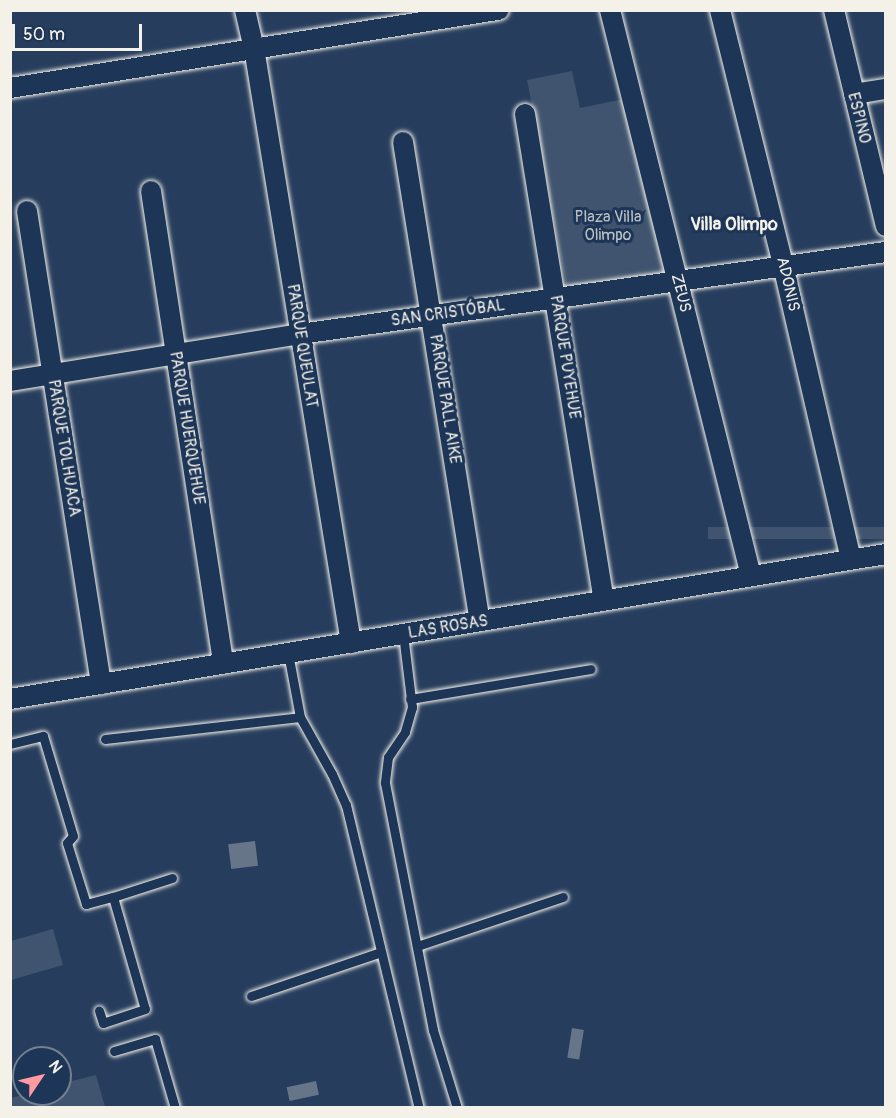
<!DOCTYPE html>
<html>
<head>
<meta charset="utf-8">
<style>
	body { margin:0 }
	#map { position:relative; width:896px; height:1118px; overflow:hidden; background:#263d5d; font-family:Pangolin,sans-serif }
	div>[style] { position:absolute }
	.green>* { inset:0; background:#40546f; transform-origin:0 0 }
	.water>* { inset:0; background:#677588; transform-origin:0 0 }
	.roads { filter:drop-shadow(0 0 2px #f4f1e8) drop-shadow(0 0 2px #f4f1e8) }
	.service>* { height:9px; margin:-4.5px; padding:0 4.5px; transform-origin:4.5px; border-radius:4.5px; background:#1d3557 }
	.minor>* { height:20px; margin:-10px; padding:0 10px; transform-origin:10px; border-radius:10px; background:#1d3557 }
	span { translate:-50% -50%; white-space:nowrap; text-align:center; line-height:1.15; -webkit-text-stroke:6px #1d3557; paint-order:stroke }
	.street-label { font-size:16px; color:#f4f1e8 }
	.park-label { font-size:16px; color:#bec2c4 }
	.neighbourhood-label { font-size:18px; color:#f4f1e8; font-weight:700 }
	.frame { position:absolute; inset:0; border:12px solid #f4f1e8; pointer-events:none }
	.north { position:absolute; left:12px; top:1046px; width:60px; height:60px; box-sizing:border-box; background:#1d3557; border:2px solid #738091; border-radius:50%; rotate:55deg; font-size:16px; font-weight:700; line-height:24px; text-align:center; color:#f4f1e8 }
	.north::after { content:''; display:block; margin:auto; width:21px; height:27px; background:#ff9aa2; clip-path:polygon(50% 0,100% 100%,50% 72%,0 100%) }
	.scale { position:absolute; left:12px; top:24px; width:130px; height:27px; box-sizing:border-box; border:3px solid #f4f1e8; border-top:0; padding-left:8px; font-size:18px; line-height:21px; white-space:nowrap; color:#f4f1e8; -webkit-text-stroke:4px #1d3557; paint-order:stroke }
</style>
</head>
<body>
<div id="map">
	<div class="green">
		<div style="clip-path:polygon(572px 71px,580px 108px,629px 98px,674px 272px,567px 288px,527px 80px)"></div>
		<div style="left:885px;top:527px;width:12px;height:177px;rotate:90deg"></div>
		<div style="clip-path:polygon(53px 929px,63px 965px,11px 980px,11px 941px)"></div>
		<div style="clip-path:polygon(96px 1075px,105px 1107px,11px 1107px,11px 1098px,26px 1094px,60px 1094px,60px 1084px)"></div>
	</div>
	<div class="water">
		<div style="left:255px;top:841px;width:25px;height:27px;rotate:83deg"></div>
		<div style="left:572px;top:1028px;width:12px;height:30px;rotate:9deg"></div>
		<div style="left:316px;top:1081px;width:14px;height:30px;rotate:78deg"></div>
	</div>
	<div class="roads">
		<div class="service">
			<div style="left:403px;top:634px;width:74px;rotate:83deg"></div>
			<div style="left:412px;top:707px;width:26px;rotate:106deg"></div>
			<div style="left:405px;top:732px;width:30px;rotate:124deg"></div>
			<div style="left:388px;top:757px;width:26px;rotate:97deg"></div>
			<div style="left:385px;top:783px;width:252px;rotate:79deg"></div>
			<div style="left:433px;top:1030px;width:82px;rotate:72.9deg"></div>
			<div style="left:288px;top:653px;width:65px;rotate:79.4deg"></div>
			<div style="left:300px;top:717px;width:65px;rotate:60.7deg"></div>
			<div style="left:332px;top:774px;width:34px;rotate:66deg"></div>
			<div style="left:346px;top:805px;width:312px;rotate:76.5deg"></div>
			<div style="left:410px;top:699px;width:183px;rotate:-9.4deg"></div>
			<div style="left:105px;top:739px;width:196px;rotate:-6.4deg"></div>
			<div style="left:10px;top:744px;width:34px;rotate:-14deg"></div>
			<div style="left:43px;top:736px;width:104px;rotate:73.3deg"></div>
			<div style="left:73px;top:836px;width:9px;rotate:131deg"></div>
			<div style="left:67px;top:843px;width:64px;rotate:72.7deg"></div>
			<div style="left:86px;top:904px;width:28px;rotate:-15deg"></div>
			<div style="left:113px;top:897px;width:116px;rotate:74.1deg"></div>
			<div style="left:145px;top:1009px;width:44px;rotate:161.6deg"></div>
			<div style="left:103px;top:1023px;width:13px;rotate:-108deg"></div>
			<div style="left:113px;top:897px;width:62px;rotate:-17.9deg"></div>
			<div style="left:417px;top:946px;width:154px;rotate:-18.6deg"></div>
			<div style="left:251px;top:996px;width:137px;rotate:-18.7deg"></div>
			<div style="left:114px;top:1051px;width:43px;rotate:-16.3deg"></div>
			<div style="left:155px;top:1039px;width:72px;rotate:73.8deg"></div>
		</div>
		<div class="minor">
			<div style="left:245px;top:10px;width:39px;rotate:77deg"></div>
			<div style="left:254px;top:48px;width:603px;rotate:80.74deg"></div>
			<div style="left:610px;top:10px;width:583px;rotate:76.01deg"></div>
			<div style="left:720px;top:10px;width:263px;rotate:76.1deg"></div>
			<div style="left:783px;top:265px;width:302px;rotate:77deg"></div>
			<div style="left:834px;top:10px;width:222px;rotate:76.5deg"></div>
			<div style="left:10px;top:88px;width:495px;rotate:-9.1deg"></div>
			<div style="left:854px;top:94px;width:32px;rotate:-9deg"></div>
			<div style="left:525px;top:114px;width:493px;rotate:80.8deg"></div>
			<div style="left:403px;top:142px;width:485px;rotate:80.9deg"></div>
			<div style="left:151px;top:191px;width:478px;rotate:81.3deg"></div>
			<div style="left:27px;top:211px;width:479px;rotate:81.1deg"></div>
			<div style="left:10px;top:381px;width:294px;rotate:-9.2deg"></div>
			<div style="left:300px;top:334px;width:592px;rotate:-7.97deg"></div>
			<div style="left:10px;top:699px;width:888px;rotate:-9.4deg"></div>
		</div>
	</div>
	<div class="street-label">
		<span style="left:859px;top:118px;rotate:76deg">ESPINO</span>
		<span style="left:788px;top:284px;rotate:77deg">ADONIS</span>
		<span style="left:681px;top:293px;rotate:76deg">ZEUS</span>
		<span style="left:448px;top:313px;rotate:-8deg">SAN CRISTÓBAL</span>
		<span style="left:302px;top:346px;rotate:81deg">PARQUE QUEULAT</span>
		<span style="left:565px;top:357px;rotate:81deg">PARQUE PUYEHUE</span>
		<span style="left:445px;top:399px;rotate:81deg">PARQUE PALL AIKE</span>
		<span style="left:187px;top:428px;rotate:81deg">PARQUE HUERQUEHUE</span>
		<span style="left:64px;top:448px;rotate:81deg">PARQUE TOLHUACA</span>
		<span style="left:448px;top:627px;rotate:-9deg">LAS ROSAS</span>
	</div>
	<div class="park-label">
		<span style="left:608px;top:226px">Plaza Villa<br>Olimpo</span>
	</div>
	<div class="neighbourhood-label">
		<span style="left:734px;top:225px">Villa Olimpo</span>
	</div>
	<div class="frame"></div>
	<div class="north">N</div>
	<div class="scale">50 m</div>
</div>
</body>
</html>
